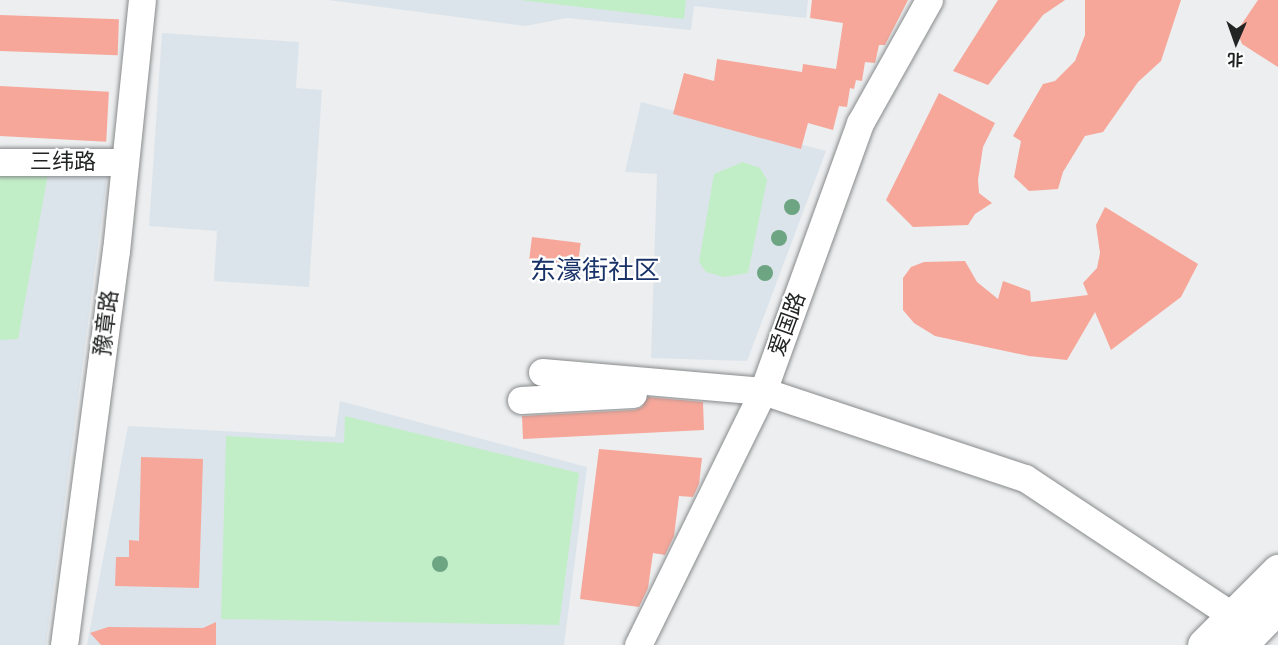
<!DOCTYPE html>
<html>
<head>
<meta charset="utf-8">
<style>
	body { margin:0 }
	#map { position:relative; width:1278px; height:645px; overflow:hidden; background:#eceeef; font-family:Mulish,"Noto Sans SC",sans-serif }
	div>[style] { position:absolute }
	.built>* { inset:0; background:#dce4eb }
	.green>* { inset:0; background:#c1eec6 }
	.building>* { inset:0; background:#f6a79a; transform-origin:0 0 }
	.roads { filter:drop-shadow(0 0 2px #888a8b) drop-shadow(0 0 2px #888a8b) }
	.minor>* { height:27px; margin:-13.5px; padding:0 13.5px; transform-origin:13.5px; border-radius:13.5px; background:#fff }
	.major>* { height:33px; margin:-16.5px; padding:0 16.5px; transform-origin:16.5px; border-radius:16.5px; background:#fff }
	.trees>* { width:16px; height:16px; margin:-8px; border-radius:50%; background:#6da482 }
	span { translate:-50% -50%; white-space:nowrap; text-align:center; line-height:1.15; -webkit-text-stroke:4.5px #fff; paint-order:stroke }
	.street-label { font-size:22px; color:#222323 }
	.quarter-label { font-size:26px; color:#193369 }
	.north { position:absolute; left:1206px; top:12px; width:60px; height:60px; -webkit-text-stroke:4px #fff; paint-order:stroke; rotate:182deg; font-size:16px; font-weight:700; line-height:24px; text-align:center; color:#222323 }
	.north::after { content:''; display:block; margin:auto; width:21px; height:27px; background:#222323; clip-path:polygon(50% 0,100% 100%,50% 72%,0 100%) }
</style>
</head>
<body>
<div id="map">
	<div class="built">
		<div style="clip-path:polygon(328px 0,808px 0,806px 18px,694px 6px,691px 30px,567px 18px,525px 26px)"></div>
		<div style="clip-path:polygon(162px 33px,299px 42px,296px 88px,322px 90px,309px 287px,214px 281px,217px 231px,149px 226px)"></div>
		<div style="clip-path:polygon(641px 102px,826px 151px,747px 361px,651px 358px,657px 174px,625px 172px)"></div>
		<div style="clip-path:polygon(0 169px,108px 169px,46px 645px,0 645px)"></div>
		<div style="clip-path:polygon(340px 401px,587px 467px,564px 645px,87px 645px,128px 426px,335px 437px)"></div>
	</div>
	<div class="green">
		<div style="clip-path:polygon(520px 0,686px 0,684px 19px)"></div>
		<div style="clip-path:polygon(743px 162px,760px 168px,767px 180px,748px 273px,724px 277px,706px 272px,699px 262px,714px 174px)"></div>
		<div style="clip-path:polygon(48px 174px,18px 339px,0 340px,0 175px)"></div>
		<div style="clip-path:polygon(345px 416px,579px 473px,559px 625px,221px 619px,226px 436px,344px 443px)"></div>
	</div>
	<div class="building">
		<div style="clip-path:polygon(812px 0,908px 0,885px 45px,879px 45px,875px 63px,865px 62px,862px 81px,856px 80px,854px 89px,850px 88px,847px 107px,839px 106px,833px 130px,808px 123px,801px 149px,673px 114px,684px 73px,714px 81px,717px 59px,802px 72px,803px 64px,836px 69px,843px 23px,810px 18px)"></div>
		<div style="clip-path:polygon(998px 0,1065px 0,1043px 15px,988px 85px,953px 71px)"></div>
		<div style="clip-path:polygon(1085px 0,1181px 0,1161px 61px,1138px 82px,1103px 132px,1085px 136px,1063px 172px,1058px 189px,1029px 191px,1014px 177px,1021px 141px,1013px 136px,1043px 84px,1055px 81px,1075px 61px,1085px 35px)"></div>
		<div style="clip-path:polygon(1258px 0,1278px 0,1278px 67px,1242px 44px,1237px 31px)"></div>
		<div style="left:0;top:15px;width:119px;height:36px;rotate:2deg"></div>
		<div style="left:0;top:86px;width:109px;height:50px;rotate:3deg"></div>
		<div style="clip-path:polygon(939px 93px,995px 123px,983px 147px,978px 180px,979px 193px,992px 203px,975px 214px,968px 225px,913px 227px,886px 200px)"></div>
		<div style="clip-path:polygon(1105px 207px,1198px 264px,1181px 297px,1111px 350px,1095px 312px,1067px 360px,1029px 356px,935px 336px,914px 323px,903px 310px,903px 278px,911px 267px,924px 262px,965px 261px,977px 282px,998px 299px,1003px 281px,1030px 291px,1031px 302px,1088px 295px,1083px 283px,1097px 268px,1100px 253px,1096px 225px)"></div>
		<div style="left:532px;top:237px;width:49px;height:23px;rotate:7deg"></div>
		<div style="clip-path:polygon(648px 397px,703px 402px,704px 430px,523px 439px,522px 416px,634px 410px,642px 407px)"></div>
		<div style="clip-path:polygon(599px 449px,702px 458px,699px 484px,693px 497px,679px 496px,674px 536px,665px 555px,653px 553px,648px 588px,639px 607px,580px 599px)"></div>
		<div style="clip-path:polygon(141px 457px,203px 459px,199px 588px,115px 586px,116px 557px,129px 557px,129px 540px,139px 541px)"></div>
		<div style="clip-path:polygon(216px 622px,216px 645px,101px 645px,90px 633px,108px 627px,203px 628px)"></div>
	</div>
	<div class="roads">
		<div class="minor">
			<div style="left:0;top:162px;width:125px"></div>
			<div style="left:542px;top:372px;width:222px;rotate:4.9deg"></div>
			<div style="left:763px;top:391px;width:276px;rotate:18.4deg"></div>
			<div style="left:1025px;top:478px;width:250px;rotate:33.6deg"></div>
			<div style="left:521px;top:400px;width:112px;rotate:-3.1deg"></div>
			<div style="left:64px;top:645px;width:397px;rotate:-82.5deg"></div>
			<div style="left:116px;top:251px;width:252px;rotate:-84.1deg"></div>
			<div style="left:638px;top:645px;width:283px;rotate:-63.8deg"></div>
			<div style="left:763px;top:391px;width:285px;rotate:-70.1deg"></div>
			<div style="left:860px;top:123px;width:141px;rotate:-60.7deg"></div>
		</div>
		<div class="major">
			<div style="left:1204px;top:645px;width:105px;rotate:-45deg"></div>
			<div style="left:1240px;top:645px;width:54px;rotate:-45.7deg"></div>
		</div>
	</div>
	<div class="trees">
		<div style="left:792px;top:207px"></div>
		<div style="left:779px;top:238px"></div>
		<div style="left:765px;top:273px"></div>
		<div style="left:440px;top:564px"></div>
	</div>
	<div class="street-label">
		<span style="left:63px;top:162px">三纬路</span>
		<span style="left:106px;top:323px;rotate:-83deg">豫章路</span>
		<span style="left:787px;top:324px;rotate:-70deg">爱国路</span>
	</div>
	<div class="quarter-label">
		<span style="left:595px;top:270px">东濠街社区</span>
	</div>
	<div class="north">北</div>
</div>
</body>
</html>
